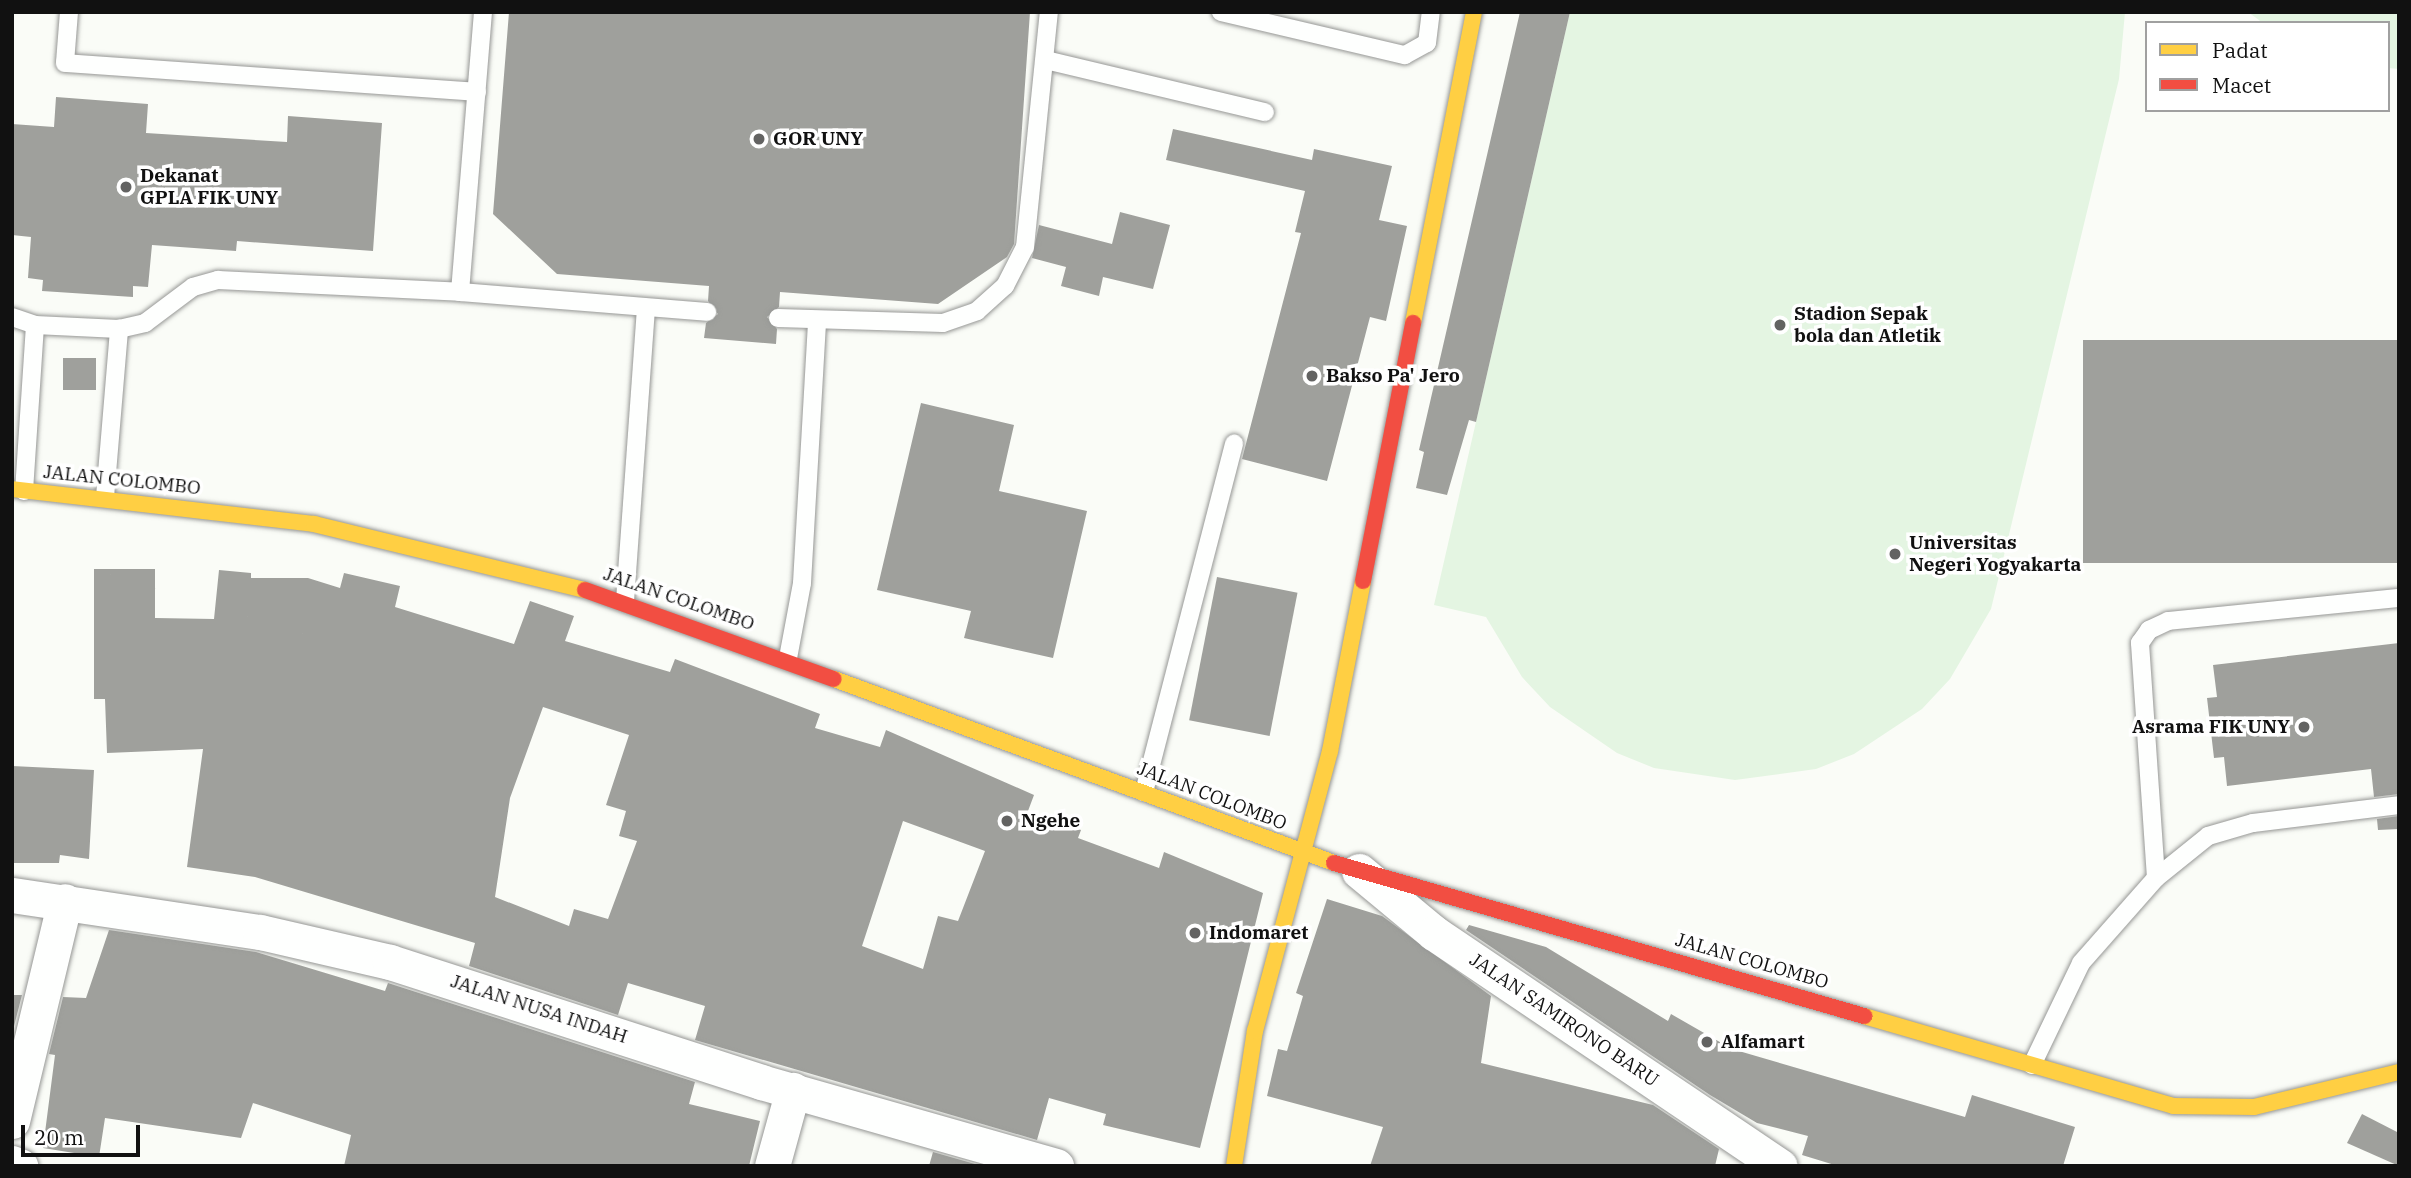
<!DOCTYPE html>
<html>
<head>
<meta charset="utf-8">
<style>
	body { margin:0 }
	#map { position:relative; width:2411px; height:1178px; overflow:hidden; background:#fafcf7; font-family:"IBM Plex Serif",serif }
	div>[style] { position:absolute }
	.pitch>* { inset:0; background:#e4f5e2 }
	.building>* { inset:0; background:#9fa09c; transform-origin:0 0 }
	.roads { filter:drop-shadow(0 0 2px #969795) drop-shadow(0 0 2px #969795) }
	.lane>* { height:18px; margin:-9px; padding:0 9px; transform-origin:9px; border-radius:9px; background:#fefffe }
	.street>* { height:35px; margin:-17.5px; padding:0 17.5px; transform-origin:17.5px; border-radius:17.5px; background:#fefffe }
	.slow>* { height:16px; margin:-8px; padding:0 8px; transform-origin:8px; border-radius:8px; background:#ffcf43 }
	.jam>* { height:16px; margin:-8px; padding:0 8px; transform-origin:8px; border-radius:8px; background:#f24e42 }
	.dots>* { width:19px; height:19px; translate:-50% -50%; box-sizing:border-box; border:4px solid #fff; border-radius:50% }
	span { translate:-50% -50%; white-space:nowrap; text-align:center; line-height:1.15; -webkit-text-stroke:7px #fff; paint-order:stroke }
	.poi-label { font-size:19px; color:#111; font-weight:700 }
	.left { translate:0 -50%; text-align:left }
	.right { translate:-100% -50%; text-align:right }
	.street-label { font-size:19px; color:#111 }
	.frame { position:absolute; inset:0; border:14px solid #111; pointer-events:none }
	.legend { position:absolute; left:2145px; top:21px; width:245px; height:91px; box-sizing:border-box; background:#fff; border:2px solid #a0a0a0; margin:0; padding:9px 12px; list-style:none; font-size:21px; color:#111 }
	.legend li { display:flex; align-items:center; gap:14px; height:35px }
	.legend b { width:35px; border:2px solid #a0a0a0 }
	.scale { position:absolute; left:21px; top:1125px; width:119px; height:32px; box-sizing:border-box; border:4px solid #111; border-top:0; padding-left:9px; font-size:21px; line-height:24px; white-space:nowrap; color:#111; -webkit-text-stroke:5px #fff; paint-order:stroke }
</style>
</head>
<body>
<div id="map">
	<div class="pitch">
		<div style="clip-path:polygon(1570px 12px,2125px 12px,2119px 79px,1991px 609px,1950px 679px,1922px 709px,1854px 754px,1816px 769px,1735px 780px,1654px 768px,1617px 753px,1550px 707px,1522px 677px,1486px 617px,1434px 605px)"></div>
		<div style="clip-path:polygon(2248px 12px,2399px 12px,2399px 69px,2388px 68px,2388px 23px,2263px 23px)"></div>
	</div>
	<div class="building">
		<div style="clip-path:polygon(509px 12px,1030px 12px,1014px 244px,1007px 257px,938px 304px,780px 292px,779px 307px,767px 317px,777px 329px,776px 344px,704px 338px,706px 323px,718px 314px,708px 301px,709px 286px,557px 274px,493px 214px)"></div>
		<div style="clip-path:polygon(1520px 12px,1570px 12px,1476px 422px,1469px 420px,1447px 495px,1416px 488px,1424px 452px,1419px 450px)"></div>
		<div style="clip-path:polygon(56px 97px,148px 104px,146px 133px,287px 142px,288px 116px,382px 123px,373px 251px,237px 241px,236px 251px,152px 245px,148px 287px,133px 286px,133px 297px,42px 291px,43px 280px,28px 278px,31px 237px,12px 235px,12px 124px,54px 127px)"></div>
		<div style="clip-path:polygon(1173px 129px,1312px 160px,1314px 149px,1392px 166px,1379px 220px,1407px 226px,1386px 321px,1370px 317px,1327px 481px,1242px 459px,1301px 233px,1295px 232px,1305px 191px,1166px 160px)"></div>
		<div style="clip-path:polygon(1120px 212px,1170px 225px,1153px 289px,1103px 277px,1099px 296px,1061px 286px,1066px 267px,1032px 258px,1039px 225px,1112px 244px)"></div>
		<div style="left:2399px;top:340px;width:223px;height:316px;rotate:90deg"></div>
		<div style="left:63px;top:358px;width:33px;height:32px"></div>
		<div style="clip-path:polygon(921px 403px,1014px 425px,999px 491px,1087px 511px,1053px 658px,964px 638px,971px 611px,877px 590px)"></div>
		<div style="clip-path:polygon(evenodd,94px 569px,155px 569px,155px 618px,214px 619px,219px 570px,251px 573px,251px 578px,308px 578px,340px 588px,344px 573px,400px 586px,395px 607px,514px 644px,530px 601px,574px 616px,565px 641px,670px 672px,675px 659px,820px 714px,815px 728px,880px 747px,886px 730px,1034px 795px,1028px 811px,1081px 830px,1078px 838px,1159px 868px,1164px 852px,1263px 893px,1200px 1148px,1103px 1125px,1106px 1114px,1049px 1098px,1037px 1140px,695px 1040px,705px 1006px,628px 983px,618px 1015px,469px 966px,475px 943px,255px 877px,187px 867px,203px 749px,107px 753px,105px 699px,94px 699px,94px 569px,543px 707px,629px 735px,606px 805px,626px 811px,619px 836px,637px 841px,608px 919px,574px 909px,569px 926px,495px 897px,510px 798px,543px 707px,94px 569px,903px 821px,985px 851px,958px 921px,938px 916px,923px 969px,862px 946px,903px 821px)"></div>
		<div style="left:1217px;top:577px;width:82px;height:146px;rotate:11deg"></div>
		<div style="clip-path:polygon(2399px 643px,2399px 794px,2374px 797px,2371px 769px,2227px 786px,2224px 757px,2214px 758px,2207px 698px,2217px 697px,2213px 665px)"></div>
		<div style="clip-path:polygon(12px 766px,94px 770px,89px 859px,60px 855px,59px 863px,12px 863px)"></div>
		<div style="clip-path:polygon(2399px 816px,2399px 829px,2378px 830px,2377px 819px)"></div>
		<div style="clip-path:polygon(1327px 899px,1382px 916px,1491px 996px,1481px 1063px,1653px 1105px,1719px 1149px,1715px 1166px,1370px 1166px,1383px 1127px,1267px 1096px,1278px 1049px,1287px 1051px,1303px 996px,1296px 993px)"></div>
		<div style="clip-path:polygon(1469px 925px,1546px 947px,1668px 1021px,1671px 1014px,1732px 1049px,1965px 1117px,1972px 1095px,2075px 1127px,2063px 1166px,1838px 1166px,1802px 1155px,1808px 1136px,1757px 1123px,1710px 1095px,1466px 930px)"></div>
		<div style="clip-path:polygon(109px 930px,256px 952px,385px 991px,388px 983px,695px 1082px,689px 1104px,760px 1121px,749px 1166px,344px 1166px,351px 1135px,253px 1103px,241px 1138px,105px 1118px,99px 1157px,43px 1148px,55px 1055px,49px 1054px,63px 997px,86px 998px)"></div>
		<div style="clip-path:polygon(12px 995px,22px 995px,12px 1034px)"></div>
		<div style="clip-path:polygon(2362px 1114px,2399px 1133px,2399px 1166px,2347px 1143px)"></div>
		<div style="clip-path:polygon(933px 1152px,982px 1166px,929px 1166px)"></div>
	</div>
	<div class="roads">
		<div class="lane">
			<div style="left:69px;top:12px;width:51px;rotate:94.5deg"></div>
			<div style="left:65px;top:63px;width:413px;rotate:4deg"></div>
			<div style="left:483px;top:12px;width:281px;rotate:94.7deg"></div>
			<div style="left:460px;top:292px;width:248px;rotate:4.6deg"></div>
			<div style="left:1221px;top:12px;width:189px;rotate:13.2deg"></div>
			<div style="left:1405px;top:55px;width:25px;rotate:-29deg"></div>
			<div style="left:1427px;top:43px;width:31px;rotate:-83deg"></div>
			<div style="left:1046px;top:60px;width:225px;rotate:13.4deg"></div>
			<div style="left:12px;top:317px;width:24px;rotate:19deg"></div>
			<div style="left:35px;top:325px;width:84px;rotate:2.7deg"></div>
			<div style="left:119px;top:329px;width:27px;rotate:-13deg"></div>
			<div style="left:145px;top:323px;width:60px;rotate:-36.9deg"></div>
			<div style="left:193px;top:287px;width:26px;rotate:-16deg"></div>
			<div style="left:218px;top:280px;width:242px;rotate:2.8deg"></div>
			<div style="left:778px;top:318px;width:165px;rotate:1.7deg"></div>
			<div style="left:943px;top:323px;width:36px;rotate:-19deg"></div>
			<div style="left:977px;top:311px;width:38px;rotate:-42deg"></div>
			<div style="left:1005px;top:286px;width:44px;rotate:-62.9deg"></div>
			<div style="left:1025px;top:247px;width:236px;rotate:-84.2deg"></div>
			<div style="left:24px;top:491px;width:166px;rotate:-86.2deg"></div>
			<div style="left:105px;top:497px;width:169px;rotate:-85.2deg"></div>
			<div style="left:625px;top:601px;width:294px;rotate:-85.9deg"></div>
			<div style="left:788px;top:658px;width:76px;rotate:-79.4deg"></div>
			<div style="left:802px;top:583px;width:263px;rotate:-86.7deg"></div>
			<div style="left:1144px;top:792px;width:360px;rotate:-75.5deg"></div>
			<div style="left:2156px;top:878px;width:67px;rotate:-38.9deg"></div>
			<div style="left:2208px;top:836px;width:47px;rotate:-16.1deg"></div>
			<div style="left:2253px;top:823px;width:147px;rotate:-7deg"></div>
			<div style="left:2032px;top:1065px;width:113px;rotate:-64.3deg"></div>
			<div style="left:2081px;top:963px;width:113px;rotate:-48.6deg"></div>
			<div style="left:2156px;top:878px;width:236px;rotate:-93.9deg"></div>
			<div style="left:2140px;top:643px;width:16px;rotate:-55deg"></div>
			<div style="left:2149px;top:630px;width:21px;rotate:-25deg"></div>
			<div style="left:2168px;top:621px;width:232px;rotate:-5.7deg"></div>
		</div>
		<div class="street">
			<div style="left:1359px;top:871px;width:97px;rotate:39.6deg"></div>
			<div style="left:1434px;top:933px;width:417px;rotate:34deg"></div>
			<div style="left:12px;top:895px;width:251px;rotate:8.5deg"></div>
			<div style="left:260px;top:932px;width:133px;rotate:13deg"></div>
			<div style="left:390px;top:962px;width:390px;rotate:17.9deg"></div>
			<div style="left:761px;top:1082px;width:307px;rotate:15.9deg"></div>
			<div style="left:12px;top:1121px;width:226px;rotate:-76.5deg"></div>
			<div style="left:12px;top:1163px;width:9px;rotate:21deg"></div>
			<div style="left:772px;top:1166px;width:79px;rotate:-74.6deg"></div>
		</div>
		<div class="slow">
			<div style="left:1413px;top:323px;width:317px;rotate:-78.9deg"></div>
			<div style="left:12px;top:489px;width:304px;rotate:6.6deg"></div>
			<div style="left:314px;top:524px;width:279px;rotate:13.7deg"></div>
			<div style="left:834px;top:679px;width:533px;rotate:20.2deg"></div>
			<div style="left:1864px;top:1016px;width:322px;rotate:16.2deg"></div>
			<div style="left:2173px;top:1106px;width:81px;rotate:0.7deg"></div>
			<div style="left:2254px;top:1107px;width:149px;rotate:-13.6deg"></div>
			<div style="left:1234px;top:1166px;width:137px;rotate:-81.2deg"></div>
			<div style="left:1255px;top:1031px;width:290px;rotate:-75deg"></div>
			<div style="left:1330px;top:751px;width:173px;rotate:-79deg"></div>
		</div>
		<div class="jam">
			<div style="left:1363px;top:581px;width:263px;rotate:-79deg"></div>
			<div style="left:585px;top:590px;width:264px;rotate:19.7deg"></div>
			<div style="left:1334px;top:863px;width:552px;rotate:16.1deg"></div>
		</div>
	</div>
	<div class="dots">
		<div style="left:759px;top:139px;background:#636362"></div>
		<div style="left:126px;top:187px;background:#636362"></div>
		<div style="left:1780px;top:325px;background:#636362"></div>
		<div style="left:1312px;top:376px;background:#636362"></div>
		<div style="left:1895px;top:554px;background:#636362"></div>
		<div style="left:2304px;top:727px;background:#636362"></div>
		<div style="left:1007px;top:821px;background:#636362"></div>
		<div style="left:1195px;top:933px;background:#636362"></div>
		<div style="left:1707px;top:1042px;background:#636362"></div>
	</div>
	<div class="poi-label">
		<span class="left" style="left:773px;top:139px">GOR UNY</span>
		<span class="left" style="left:140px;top:187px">Dekanat<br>GPLA FIK UNY</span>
		<span class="left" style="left:1794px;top:325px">Stadion Sepak<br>bola dan Atletik</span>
		<span class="left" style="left:1326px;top:376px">Bakso Pa' Jero</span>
		<span class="left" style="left:1909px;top:554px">Universitas<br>Negeri Yogyakarta</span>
		<span class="right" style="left:2290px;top:727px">Asrama FIK UNY</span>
		<span class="left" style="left:1021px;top:821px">Ngehe</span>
		<span class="left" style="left:1209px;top:933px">Indomaret</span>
		<span class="left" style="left:1721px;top:1042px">Alfamart</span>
	</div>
	<div class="street-label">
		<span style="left:122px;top:480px;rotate:6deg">JALAN COLOMBO</span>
		<span style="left:679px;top:599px;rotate:19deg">JALAN COLOMBO</span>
		<span style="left:1212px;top:796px;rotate:21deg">JALAN COLOMBO</span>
		<span style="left:1752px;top:961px;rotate:16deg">JALAN COLOMBO</span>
		<span style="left:539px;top:1009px;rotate:18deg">JALAN NUSA INDAH</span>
		<span style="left:1564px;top:1020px;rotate:34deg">JALAN SAMIRONO BARU</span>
	</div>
	<div class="frame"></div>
	<ul class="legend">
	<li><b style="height:9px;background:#ffcf43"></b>Padat</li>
	<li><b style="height:9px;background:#f24e42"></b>Macet</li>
	</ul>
	<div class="scale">20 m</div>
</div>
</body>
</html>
